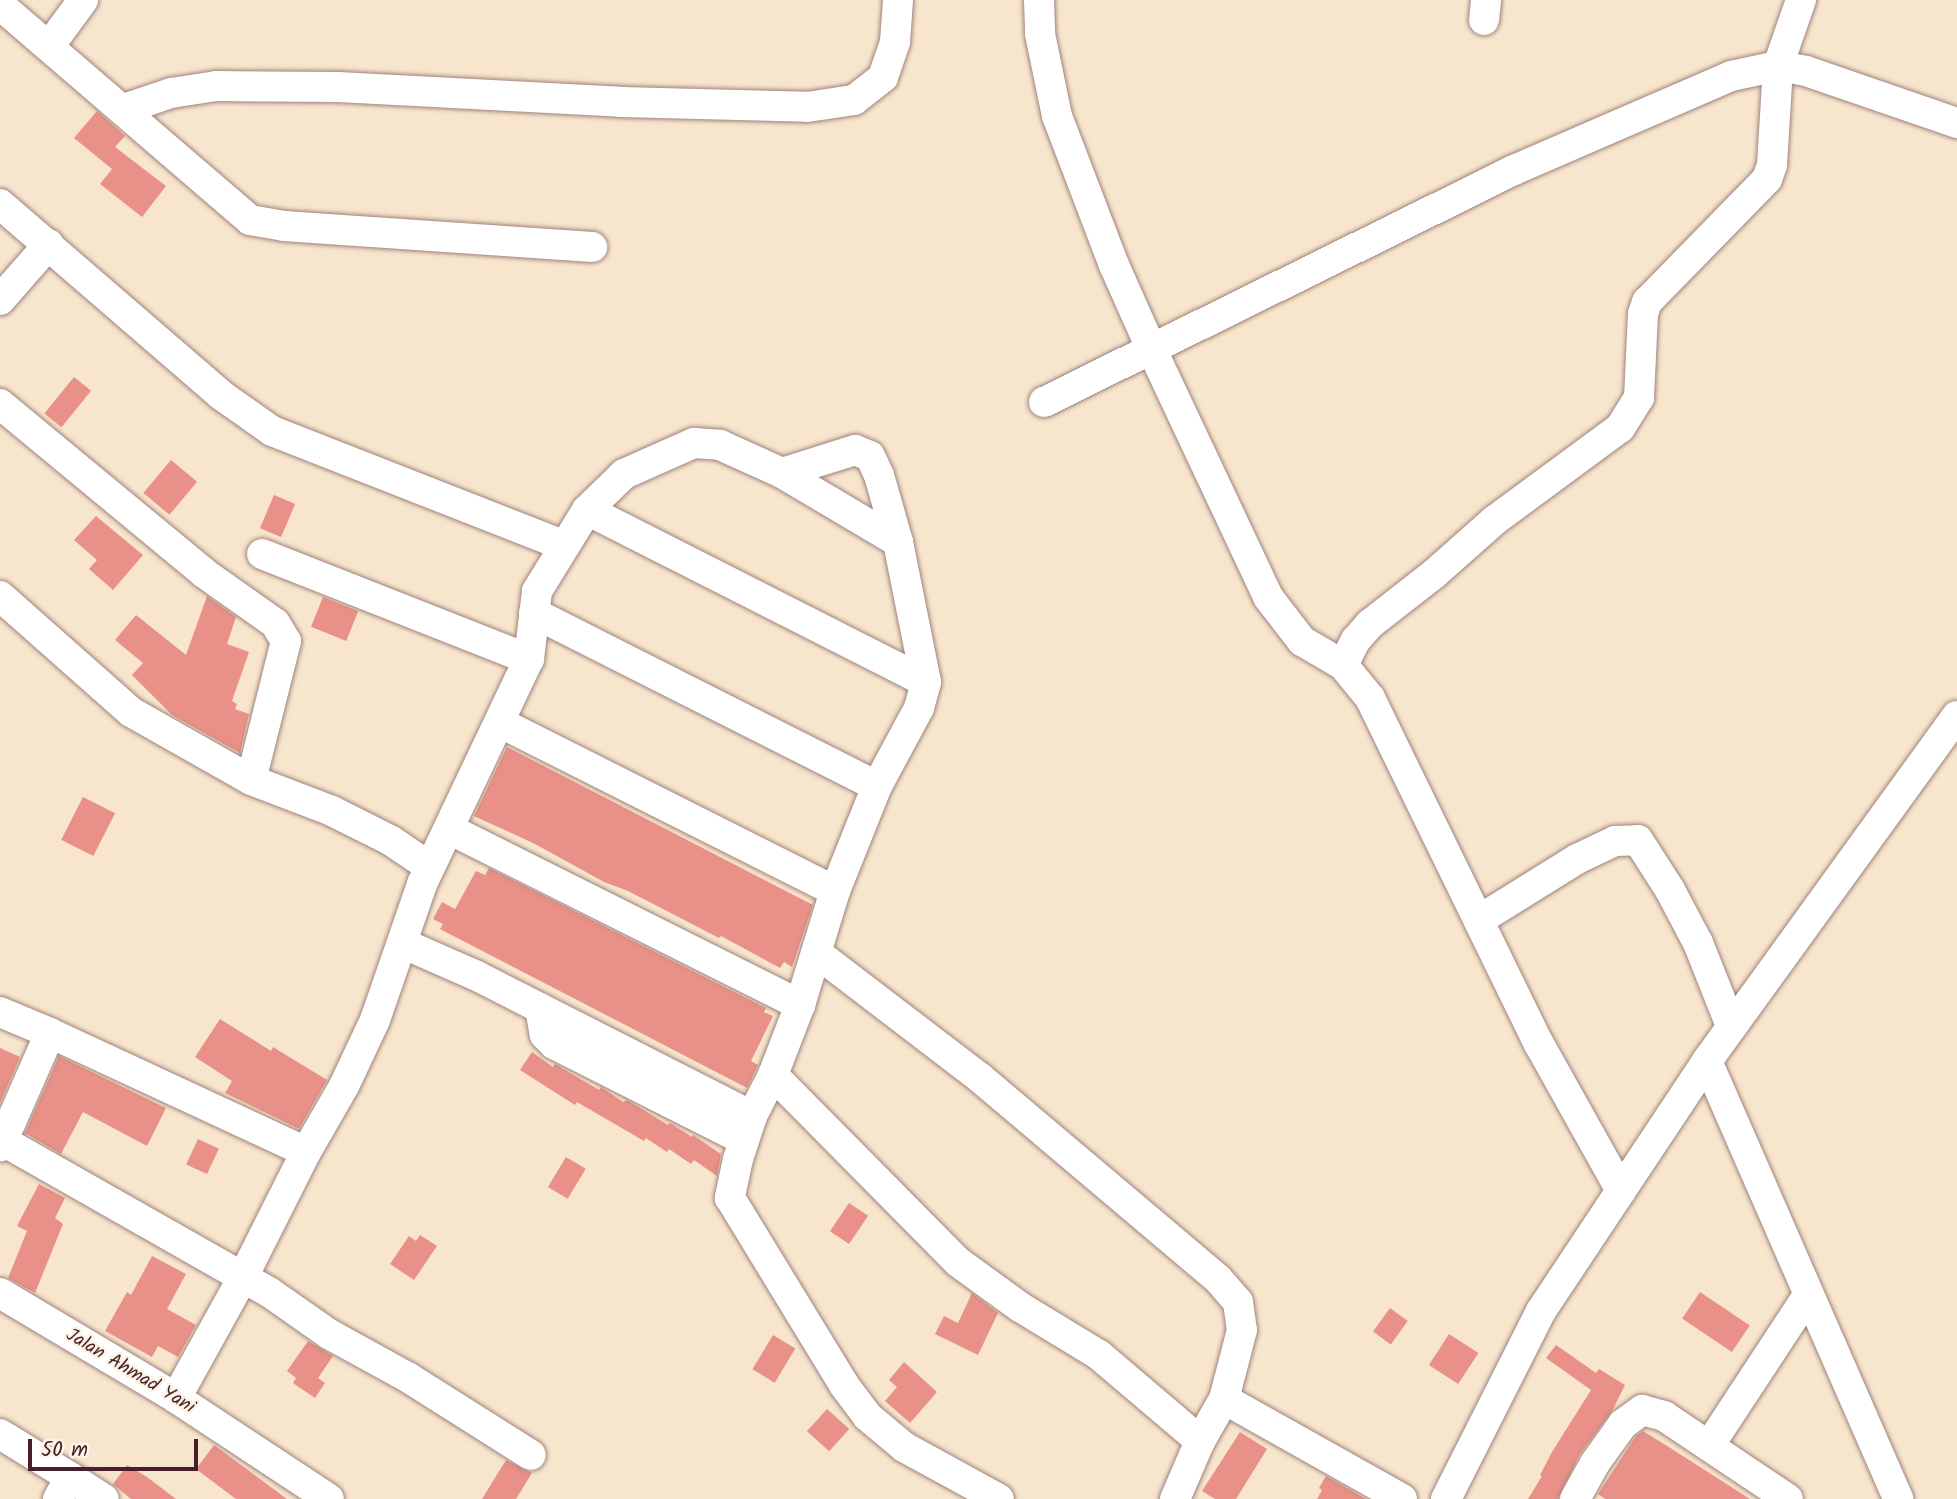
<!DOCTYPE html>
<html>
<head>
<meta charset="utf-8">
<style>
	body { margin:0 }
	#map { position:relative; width:1957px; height:1499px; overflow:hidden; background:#f7e5cd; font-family:Kalam,sans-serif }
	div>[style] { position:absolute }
	.building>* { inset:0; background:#e99088; transform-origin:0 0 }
	.roads { filter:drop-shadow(0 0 2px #a0827c) drop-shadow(0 0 2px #a0827c) }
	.minor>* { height:30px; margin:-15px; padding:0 15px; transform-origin:15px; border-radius:15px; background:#fff }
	span { translate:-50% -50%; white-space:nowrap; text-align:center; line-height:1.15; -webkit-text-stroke:5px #fcf5e5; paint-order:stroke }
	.street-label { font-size:19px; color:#4a1f2b }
	.scale { position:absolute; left:28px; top:1439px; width:170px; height:32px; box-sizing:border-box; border:4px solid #4a1f2b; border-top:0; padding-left:9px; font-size:21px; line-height:24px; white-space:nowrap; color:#4a1f2b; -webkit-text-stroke:5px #fcf5e5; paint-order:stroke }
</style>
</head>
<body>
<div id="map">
	<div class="building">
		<div style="clip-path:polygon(97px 111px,125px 136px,115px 147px,166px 186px,142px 217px,100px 184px,112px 169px,74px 138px)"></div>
		<div style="left:74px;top:377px;width:22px;height:47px;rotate:39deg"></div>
		<div style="left:171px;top:460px;width:34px;height:43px;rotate:40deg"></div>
		<div style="left:274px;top:495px;width:23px;height:36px;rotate:23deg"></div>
		<div style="clip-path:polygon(96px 516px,143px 555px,113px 590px,89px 569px,97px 560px,74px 540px)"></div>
		<div style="clip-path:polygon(207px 596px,236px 617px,227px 644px,249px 652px,232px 701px,237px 704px,235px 709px,249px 714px,240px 753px,172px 715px,132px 675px,143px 663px,115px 640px,136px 615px,186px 655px)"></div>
		<div style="left:323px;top:597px;width:38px;height:32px;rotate:22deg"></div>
		<div style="clip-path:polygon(507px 747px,813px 905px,792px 967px,784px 962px,780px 968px,721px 936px,719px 938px,628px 891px,604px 882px,535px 844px,474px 816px)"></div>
		<div style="left:83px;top:797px;width:36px;height:48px;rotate:27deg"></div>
		<div style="clip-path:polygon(489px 868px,766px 1008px,764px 1012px,773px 1016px,751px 1061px,758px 1065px,747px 1088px,440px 929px,443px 924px,433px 919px,442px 902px,455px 909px,476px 871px,485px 875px)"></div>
		<div style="clip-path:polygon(220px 1019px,271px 1051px,273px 1047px,327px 1080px,299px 1129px,225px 1093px,232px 1081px,195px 1057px)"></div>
		<div style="clip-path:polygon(0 1048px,20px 1057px,0 1103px)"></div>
		<div style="clip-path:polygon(532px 1052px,553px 1067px,555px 1064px,599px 1090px,601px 1087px,623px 1102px,627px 1100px,668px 1125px,670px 1123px,692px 1137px,693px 1135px,721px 1154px,717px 1176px,694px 1160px,691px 1164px,669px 1149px,667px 1152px,646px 1138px,644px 1141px,577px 1102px,575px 1105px,520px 1070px)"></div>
		<div style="clip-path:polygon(59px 1056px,166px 1108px,147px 1146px,83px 1112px,61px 1154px,25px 1133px)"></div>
		<div style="left:198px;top:1139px;width:23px;height:28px;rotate:25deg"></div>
		<div style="left:566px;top:1157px;width:23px;height:35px;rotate:31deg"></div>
		<div style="clip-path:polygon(39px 1184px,65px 1198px,55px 1218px,63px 1224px,35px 1293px,8px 1278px,27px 1231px,17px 1226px)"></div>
		<div style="left:849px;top:1203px;width:23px;height:34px;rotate:34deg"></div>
		<div style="clip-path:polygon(420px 1235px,437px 1246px,414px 1280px,390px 1264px,409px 1236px,416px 1241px)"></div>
		<div style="clip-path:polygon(152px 1256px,186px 1274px,167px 1309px,196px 1325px,178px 1357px,158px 1346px,152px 1357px,105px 1331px,127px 1292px,131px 1295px)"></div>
		<div style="left:1700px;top:1292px;width:60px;height:32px;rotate:34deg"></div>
		<div style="clip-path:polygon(972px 1293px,998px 1313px,978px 1355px,935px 1334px,944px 1316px,958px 1323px)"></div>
		<div style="left:1390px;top:1308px;width:22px;height:29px;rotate:36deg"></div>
		<div style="left:1449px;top:1334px;width:35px;height:37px;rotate:33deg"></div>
		<div style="left:773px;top:1335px;width:26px;height:40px;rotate:31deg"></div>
		<div style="clip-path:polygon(308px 1341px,333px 1356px,318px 1378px,325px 1383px,315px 1398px,293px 1383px,296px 1378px,287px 1371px)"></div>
		<div style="clip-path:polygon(1556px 1345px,1596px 1373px,1599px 1369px,1625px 1385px,1612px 1411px,1580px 1454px,1558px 1499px,1528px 1499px,1542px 1476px,1540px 1475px,1552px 1452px,1591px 1390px,1546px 1358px)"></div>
		<div style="clip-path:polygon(904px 1362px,937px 1392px,910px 1423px,885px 1401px,897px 1387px,889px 1380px)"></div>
		<div style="left:827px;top:1409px;width:30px;height:30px;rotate:42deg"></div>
		<div style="clip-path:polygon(1643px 1431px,1672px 1449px,1750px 1499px,1605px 1499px,1598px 1494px,1636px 1436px)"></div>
		<div style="clip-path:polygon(1240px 1432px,1267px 1449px,1236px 1499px,1215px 1499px,1202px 1491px)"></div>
		<div style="clip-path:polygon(214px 1445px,287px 1499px,236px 1499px,196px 1469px)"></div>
		<div style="clip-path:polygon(506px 1460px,532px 1473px,516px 1499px,482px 1499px)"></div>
		<div style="clip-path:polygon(127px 1465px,147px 1477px,176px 1499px,131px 1499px,113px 1484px)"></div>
		<div style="clip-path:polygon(1326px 1476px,1366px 1499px,1317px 1499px,1322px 1490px,1319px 1488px)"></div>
	</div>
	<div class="roads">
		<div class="minor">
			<div style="left:1039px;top:0;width:34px;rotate:88deg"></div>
			<div style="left:1040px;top:34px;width:84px;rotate:78.3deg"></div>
			<div style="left:1057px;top:116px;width:160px;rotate:69.1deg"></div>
			<div style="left:1114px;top:265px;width:91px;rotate:66deg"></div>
			<div style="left:1151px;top:348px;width:275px;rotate:64.8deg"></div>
			<div style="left:1268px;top:597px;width:56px;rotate:52.3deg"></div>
			<div style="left:1302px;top:641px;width:48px;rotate:30.3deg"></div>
			<div style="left:1343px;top:665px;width:43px;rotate:50.7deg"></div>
			<div style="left:1370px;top:698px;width:385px;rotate:64deg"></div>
			<div style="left:1539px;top:1044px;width:168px;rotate:60.8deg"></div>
			<div style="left:0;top:5px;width:330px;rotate:40.7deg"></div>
			<div style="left:250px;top:220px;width:35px;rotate:10deg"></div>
			<div style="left:284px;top:226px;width:309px;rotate:3.9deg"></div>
			<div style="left:1484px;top:20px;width:20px;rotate:-84deg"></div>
			<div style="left:50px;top:45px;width:56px;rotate:-53.7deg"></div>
			<div style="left:124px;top:109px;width:50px;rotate:-18.8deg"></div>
			<div style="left:171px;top:93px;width:46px;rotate:-8.8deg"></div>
			<div style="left:216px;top:86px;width:122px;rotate:0.5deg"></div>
			<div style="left:338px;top:87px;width:283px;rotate:3deg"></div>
			<div style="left:621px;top:102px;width:186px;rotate:1.5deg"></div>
			<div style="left:807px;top:107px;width:48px;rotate:-8.5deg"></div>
			<div style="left:854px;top:100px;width:37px;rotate:-38deg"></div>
			<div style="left:883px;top:77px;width:37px;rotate:-71deg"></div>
			<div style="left:895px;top:42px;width:42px;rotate:-85.9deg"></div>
			<div style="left:0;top:204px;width:292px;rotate:40.8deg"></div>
			<div style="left:221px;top:395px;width:62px;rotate:35.2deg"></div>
			<div style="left:272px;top:431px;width:313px;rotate:21.4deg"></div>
			<div style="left:0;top:300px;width:74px;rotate:-48.8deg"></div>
			<div style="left:1044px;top:402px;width:524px;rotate:-26.27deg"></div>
			<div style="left:1514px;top:170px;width:236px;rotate:-23.4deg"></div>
			<div style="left:1731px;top:76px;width:48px;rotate:-12deg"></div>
			<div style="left:1778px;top:66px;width:28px;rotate:10deg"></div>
			<div style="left:1806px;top:71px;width:160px;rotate:19deg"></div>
			<div style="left:0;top:404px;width:265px;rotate:39.6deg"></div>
			<div style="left:204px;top:573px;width:87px;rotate:35.2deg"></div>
			<div style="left:275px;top:623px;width:21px;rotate:59deg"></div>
			<div style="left:286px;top:641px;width:143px;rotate:104.1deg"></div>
			<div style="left:782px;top:473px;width:135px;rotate:30.7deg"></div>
			<div style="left:587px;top:510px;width:380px;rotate:26.9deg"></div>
			<div style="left:262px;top:554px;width:287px;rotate:21.5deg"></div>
			<div style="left:0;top:596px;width:175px;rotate:41.5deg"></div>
			<div style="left:131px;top:712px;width:138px;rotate:29.5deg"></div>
			<div style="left:251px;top:780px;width:87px;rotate:20.9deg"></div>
			<div style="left:332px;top:811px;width:65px;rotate:26.6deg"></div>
			<div style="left:390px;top:840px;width:48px;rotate:34deg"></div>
			<div style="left:534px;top:613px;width:384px;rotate:26.8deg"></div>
			<div style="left:1343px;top:665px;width:28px;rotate:-63deg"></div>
			<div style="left:1356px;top:640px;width:21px;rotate:-49deg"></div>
			<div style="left:1370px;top:624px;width:81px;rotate:-38deg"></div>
			<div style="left:1434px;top:574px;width:81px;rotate:-41.5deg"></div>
			<div style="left:1495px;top:520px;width:155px;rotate:-36.4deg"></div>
			<div style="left:1620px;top:428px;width:36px;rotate:-58deg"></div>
			<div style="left:1639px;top:398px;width:84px;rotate:-87.3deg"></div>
			<div style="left:1643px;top:314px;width:13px;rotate:-72deg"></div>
			<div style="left:1647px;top:302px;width:172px;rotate:-45.7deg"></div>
			<div style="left:1767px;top:179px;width:15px;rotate:-70deg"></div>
			<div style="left:1772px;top:165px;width:99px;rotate:-86.5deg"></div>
			<div style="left:1778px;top:66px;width:70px;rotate:-70.8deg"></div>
			<div style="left:501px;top:723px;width:374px;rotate:26.7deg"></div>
			<div style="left:449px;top:829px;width:393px;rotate:26.6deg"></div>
			<div style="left:1479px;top:920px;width:115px;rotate:-31.9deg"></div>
			<div style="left:1577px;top:859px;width:42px;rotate:-25.3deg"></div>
			<div style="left:1615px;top:841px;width:23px;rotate:-2deg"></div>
			<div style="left:1638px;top:840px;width:59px;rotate:57.4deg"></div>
			<div style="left:1670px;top:890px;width:60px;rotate:62.2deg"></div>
			<div style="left:1698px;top:943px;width:89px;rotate:68.3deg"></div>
			<div style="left:402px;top:943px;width:80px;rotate:23.7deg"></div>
			<div style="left:475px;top:975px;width:311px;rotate:27deg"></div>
			<div style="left:818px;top:954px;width:203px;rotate:37.4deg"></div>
			<div style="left:979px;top:1077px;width:313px;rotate:40.2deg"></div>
			<div style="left:1218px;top:1279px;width:30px;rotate:49deg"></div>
			<div style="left:1238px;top:1302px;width:28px;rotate:82deg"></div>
			<div style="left:1242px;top:1330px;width:71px;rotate:104.6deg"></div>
			<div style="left:1224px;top:1399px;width:48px;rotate:119.7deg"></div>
			<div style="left:1200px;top:1441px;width:63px;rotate:113.3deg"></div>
			<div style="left:540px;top:1008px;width:27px;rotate:80deg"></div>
			<div style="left:545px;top:1035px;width:13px;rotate:45deg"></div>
			<div style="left:554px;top:1044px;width:213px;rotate:26.8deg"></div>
			<div style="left:0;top:1012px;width:54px;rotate:22.8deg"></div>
			<div style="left:50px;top:1033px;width:124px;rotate:113.7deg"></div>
			<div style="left:50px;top:1033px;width:282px;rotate:24.9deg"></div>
			<div style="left:1707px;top:1061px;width:478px;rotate:66.4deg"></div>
			<div style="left:773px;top:1075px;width:263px;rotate:45.3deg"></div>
			<div style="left:958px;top:1262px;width:77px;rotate:36deg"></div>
			<div style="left:1020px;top:1307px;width:92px;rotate:31.3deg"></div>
			<div style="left:1099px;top:1355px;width:133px;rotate:40.4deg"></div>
			<div style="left:3px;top:1141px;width:306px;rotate:29.6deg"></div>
			<div style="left:269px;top:1292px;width:73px;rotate:35deg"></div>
			<div style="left:329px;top:1334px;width:91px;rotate:28.8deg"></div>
			<div style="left:409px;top:1378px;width:144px;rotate:32.3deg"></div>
			<div style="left:0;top:1293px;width:205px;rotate:30.8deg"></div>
			<div style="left:176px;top:1398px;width:183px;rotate:33.4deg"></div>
			<div style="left:176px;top:1398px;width:136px;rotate:-61deg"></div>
			<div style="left:242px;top:1279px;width:142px;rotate:-63.3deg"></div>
			<div style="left:306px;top:1152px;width:76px;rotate:-60.1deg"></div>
			<div style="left:344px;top:1086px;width:73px;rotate:-64.8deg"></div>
			<div style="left:375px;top:1020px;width:144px;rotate:-70.9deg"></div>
			<div style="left:422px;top:884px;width:249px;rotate:-64.6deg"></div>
			<div style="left:529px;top:659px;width:68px;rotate:-83.3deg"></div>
			<div style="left:537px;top:591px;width:95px;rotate:-58.3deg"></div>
			<div style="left:587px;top:510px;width:52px;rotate:-44.2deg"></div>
			<div style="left:624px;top:474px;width:77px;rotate:-23.9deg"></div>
			<div style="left:694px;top:443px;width:26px;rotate:4deg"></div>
			<div style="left:720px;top:445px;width:68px;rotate:24.3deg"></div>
			<div style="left:782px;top:473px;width:77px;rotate:-17.5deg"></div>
			<div style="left:855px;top:450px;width:16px;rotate:22deg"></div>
			<div style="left:870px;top:456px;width:21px;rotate:65deg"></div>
			<div style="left:879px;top:475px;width:70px;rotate:74.2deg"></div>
			<div style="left:898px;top:542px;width:143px;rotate:78.7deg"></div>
			<div style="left:926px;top:682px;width:27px;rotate:105deg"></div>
			<div style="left:919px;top:708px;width:89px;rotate:118.3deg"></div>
			<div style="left:877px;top:786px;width:113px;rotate:111.8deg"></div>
			<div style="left:835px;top:891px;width:119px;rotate:107.1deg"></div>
			<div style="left:800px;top:1005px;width:75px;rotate:111.1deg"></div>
			<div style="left:773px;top:1075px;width:46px;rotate:117.1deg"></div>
			<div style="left:752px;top:1116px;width:45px;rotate:108deg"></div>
			<div style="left:738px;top:1159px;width:40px;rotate:102deg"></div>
			<div style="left:730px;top:1198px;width:219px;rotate:58.6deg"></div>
			<div style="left:844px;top:1385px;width:39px;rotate:53deg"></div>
			<div style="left:867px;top:1416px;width:48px;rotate:40deg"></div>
			<div style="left:904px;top:1447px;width:108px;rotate:28.7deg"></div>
			<div style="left:1224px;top:1399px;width:204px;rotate:29.3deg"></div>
			<div style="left:0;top:1434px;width:82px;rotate:31.6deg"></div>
			<div style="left:1709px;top:1446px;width:178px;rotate:-56.7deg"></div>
			<div style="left:58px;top:1499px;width:25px;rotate:-61deg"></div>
			<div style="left:70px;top:1477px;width:40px;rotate:32.9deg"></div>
			<div style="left:1446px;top:1499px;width:211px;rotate:-63.2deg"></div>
			<div style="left:1541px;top:1311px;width:300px;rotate:-56.4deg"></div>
			<div style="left:1707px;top:1061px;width:426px;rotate:-54.1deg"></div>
			<div style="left:1575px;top:1499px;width:41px;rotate:-60.9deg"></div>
			<div style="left:1595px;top:1463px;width:48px;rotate:-54.3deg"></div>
			<div style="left:1623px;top:1424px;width:24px;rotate:-36deg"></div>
			<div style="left:1642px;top:1410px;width:23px;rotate:15deg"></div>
			<div style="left:1664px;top:1416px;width:149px;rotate:33.8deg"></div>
		</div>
	</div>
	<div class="street-label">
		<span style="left:130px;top:1372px;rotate:31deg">Jalan Ahmad Yani</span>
	</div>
	<div class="scale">50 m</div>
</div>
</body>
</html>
